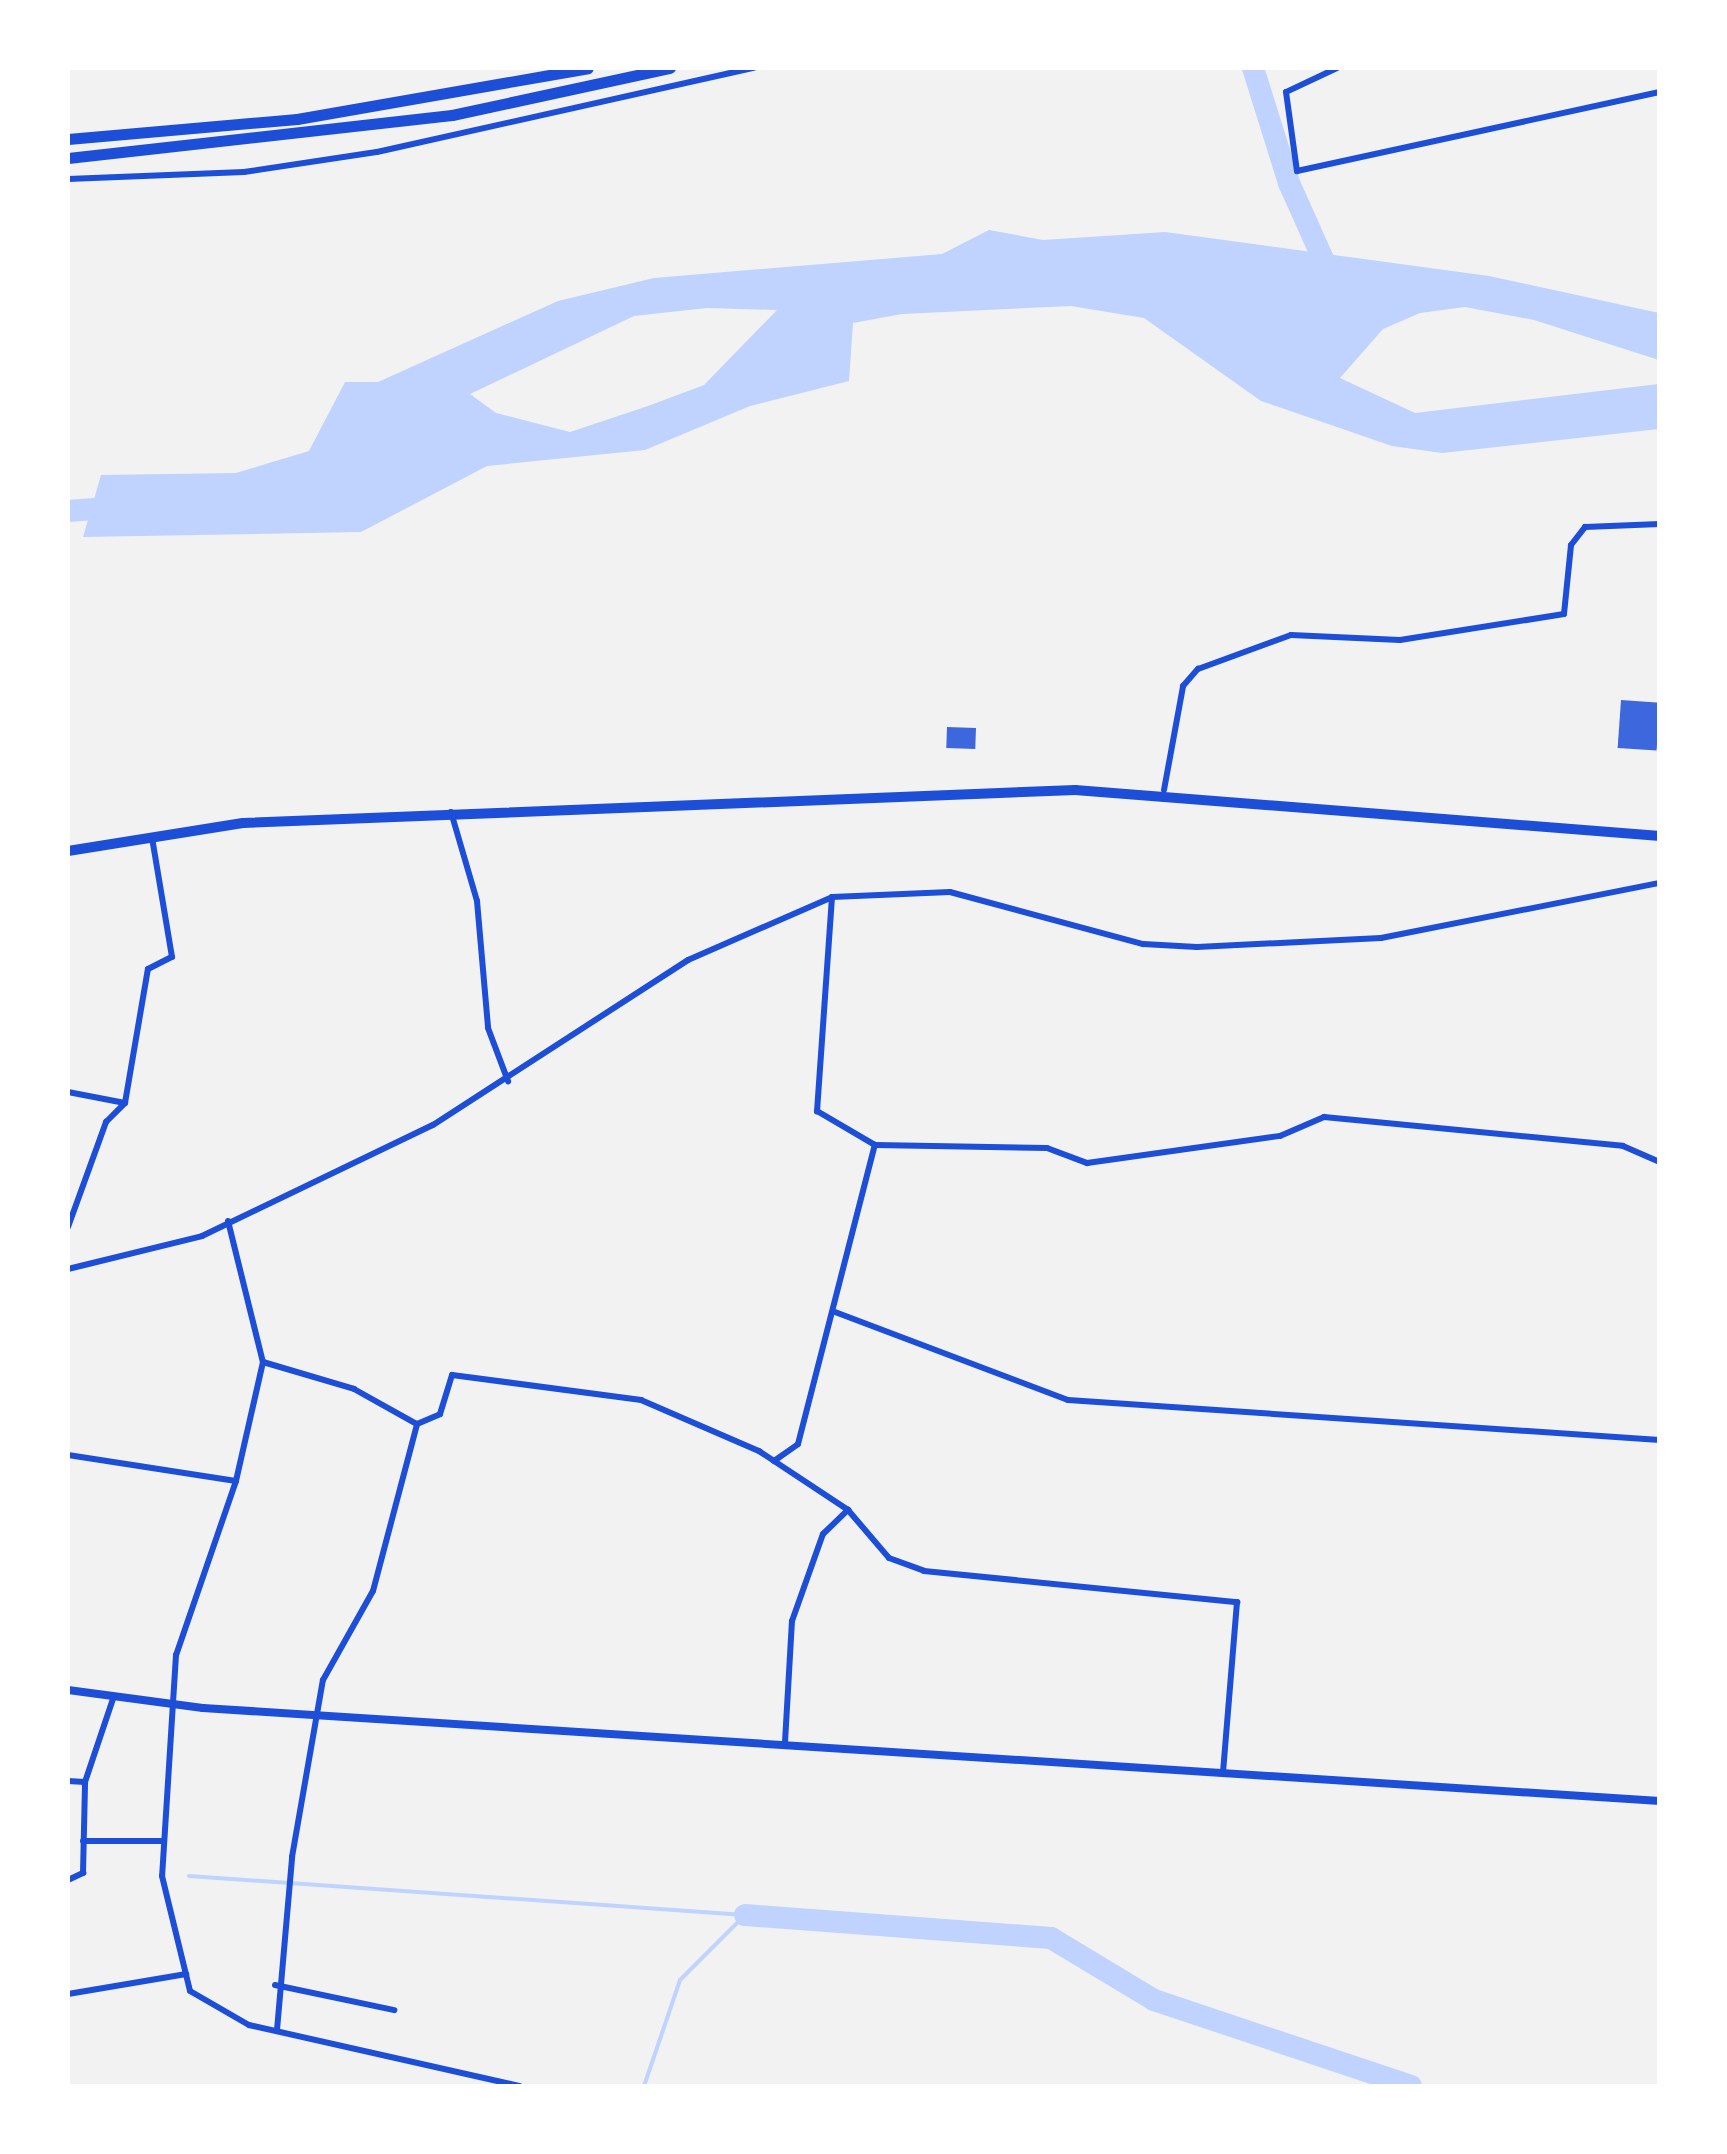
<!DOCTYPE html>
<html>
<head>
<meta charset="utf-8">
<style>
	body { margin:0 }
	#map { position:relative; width:1727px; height:2154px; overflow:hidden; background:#f2f2f2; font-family:Karla,sans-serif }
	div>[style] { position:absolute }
	.water>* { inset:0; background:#bfd3fe }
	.stream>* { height:4px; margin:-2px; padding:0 2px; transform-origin:2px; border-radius:2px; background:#bfd3fe }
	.river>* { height:22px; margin:-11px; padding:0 11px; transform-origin:11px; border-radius:11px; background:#bfd3fe }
	.building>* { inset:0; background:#3d67dc; transform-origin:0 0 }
	.minor>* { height:6px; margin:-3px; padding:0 3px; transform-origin:3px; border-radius:3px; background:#1d4ed8 }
	.tertiary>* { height:8px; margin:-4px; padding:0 4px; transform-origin:4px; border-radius:4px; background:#1d4ed8 }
	.trunk>* { height:10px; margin:-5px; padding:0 5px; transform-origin:5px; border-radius:5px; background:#1d4ed8 }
	.motorway>* { height:11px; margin:-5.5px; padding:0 5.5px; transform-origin:5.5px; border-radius:5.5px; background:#1d4ed8 }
	span { translate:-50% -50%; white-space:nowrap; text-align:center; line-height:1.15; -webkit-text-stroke:8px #fff; paint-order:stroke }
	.frame { position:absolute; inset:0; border:70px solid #fff; pointer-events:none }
</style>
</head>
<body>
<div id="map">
	<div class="water">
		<div style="clip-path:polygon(evenodd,989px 230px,1043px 240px,1165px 232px,1489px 276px,1659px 313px,1659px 360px,1534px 320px,1465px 307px,1420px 313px,1383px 329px,1340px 378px,1415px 413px,1659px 384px,1659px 429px,1442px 453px,1392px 446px,1261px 401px,1144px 318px,1071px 306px,902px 314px,853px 323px,849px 381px,750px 406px,645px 450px,487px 466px,361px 532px,83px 537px,101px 475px,236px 473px,309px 451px,345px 382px,378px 382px,558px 301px,654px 278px,942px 254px,989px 230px,707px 308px,777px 310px,704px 385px,648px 406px,570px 432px,496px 413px,470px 394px,634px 316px,707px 308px)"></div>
	</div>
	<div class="stream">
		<div style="left:189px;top:1876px;width:557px;rotate:4.01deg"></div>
		<div style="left:644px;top:2086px;width:112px;rotate:-71.2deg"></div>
		<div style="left:680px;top:1980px;width:92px;rotate:-45deg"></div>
	</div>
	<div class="river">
		<div style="left:1253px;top:68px;width:121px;rotate:72.6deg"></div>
		<div style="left:1289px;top:183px;width:105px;rotate:65.9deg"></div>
		<div style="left:68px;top:511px;width:53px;rotate:-4.3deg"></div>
		<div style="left:745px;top:1915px;width:307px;rotate:4.3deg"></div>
		<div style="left:1051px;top:1938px;width:120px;rotate:31deg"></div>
		<div style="left:1154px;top:2000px;width:271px;rotate:18.5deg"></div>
	</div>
	<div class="building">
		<div style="left:1621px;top:700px;width:39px;height:48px;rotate:4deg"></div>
		<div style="left:947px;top:727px;width:29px;height:21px;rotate:2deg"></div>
	</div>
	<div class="minor">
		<div style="left:1337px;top:68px;width:56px;rotate:154.8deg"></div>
		<div style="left:1286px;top:92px;width:80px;rotate:82.1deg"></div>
		<div style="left:1297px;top:171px;width:371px;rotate:-12.3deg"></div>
		<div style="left:68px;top:179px;width:176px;rotate:-2.3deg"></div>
		<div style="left:244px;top:172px;width:134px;rotate:-8.6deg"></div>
		<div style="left:377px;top:152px;width:386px;rotate:-12.6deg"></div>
		<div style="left:1164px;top:790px;width:106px;rotate:-79.6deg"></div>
		<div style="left:1183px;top:686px;width:23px;rotate:-49deg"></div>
		<div style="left:1198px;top:669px;width:99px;rotate:-20.1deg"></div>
		<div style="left:1291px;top:635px;width:109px;rotate:2.6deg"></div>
		<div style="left:1400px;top:640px;width:166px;rotate:-9deg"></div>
		<div style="left:1564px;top:614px;width:69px;rotate:-84.2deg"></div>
		<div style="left:1571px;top:545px;width:23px;rotate:-52deg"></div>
		<div style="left:1585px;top:527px;width:75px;rotate:-2.3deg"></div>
		<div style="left:451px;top:812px;width:93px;rotate:73.7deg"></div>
		<div style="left:477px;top:901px;width:127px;rotate:85deg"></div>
		<div style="left:488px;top:1028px;width:57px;rotate:69.3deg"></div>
		<div style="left:832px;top:897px;width:215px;rotate:94deg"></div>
		<div style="left:817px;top:1111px;width:67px;rotate:30.4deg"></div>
		<div style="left:875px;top:1145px;width:172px;rotate:1deg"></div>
		<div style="left:1047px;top:1148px;width:43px;rotate:20.6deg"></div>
		<div style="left:1087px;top:1163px;width:195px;rotate:-8deg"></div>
		<div style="left:1280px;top:1136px;width:48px;rotate:-23.4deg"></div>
		<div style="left:1324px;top:1117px;width:300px;rotate:5.5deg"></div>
		<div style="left:1623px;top:1146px;width:40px;rotate:23.4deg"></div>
		<div style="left:68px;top:1092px;width:58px;rotate:10.9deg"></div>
		<div style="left:228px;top:1221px;width:145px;rotate:76.1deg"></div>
		<div style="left:263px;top:1362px;width:122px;rotate:102.8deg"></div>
		<div style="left:236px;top:1481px;width:184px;rotate:109deg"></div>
		<div style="left:176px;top:1655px;width:221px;rotate:93.6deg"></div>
		<div style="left:162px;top:1876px;width:118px;rotate:76.3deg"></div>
		<div style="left:190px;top:1991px;width:68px;rotate:30deg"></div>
		<div style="left:249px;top:2025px;width:278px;rotate:12.7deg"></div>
		<div style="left:68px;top:1227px;width:112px;rotate:-70.1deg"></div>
		<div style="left:106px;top:1122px;width:27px;rotate:-45deg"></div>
		<div style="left:125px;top:1103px;width:136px;rotate:-80.3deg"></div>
		<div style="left:148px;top:969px;width:27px;rotate:-27deg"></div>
		<div style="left:172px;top:957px;width:121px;rotate:-99.5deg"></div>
		<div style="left:68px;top:1269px;width:138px;rotate:-13.8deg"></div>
		<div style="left:202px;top:1236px;width:256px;rotate:-25.7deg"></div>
		<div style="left:433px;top:1125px;width:304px;rotate:-32.9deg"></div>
		<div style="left:688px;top:960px;width:157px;rotate:-23.6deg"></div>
		<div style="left:832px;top:897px;width:118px;rotate:-2.4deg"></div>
		<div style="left:950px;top:892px;width:200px;rotate:15.1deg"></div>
		<div style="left:1143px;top:944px;width:54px;rotate:3.2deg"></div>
		<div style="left:1197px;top:947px;width:184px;rotate:-2.8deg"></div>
		<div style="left:1381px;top:938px;width:284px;rotate:-11.2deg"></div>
		<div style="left:835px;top:1312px;width:249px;rotate:20.7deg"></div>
		<div style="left:1068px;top:1400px;width:593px;rotate:3.87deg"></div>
		<div style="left:263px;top:1362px;width:95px;rotate:16.5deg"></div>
		<div style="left:354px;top:1389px;width:72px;rotate:29.1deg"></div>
		<div style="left:417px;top:1424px;width:25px;rotate:-23deg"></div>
		<div style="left:440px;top:1414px;width:41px;rotate:-72.9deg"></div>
		<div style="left:452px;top:1375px;width:191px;rotate:7.5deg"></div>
		<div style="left:641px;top:1400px;width:129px;rotate:23.4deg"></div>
		<div style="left:759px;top:1451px;width:107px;rotate:33.5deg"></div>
		<div style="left:848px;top:1510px;width:63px;rotate:49.5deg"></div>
		<div style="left:889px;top:1558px;width:37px;rotate:20deg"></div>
		<div style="left:924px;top:1571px;width:315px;rotate:5.7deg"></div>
		<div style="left:1237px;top:1602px;width:171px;rotate:94.7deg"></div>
		<div style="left:68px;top:1455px;width:170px;rotate:8.8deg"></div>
		<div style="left:774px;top:1461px;width:29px;rotate:-35deg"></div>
		<div style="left:798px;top:1444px;width:309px;rotate:-75.6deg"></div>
		<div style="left:785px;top:1742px;width:121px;rotate:-86.7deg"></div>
		<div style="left:792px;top:1621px;width:92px;rotate:-70.4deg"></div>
		<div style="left:823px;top:1534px;width:35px;rotate:-44deg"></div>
		<div style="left:68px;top:1781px;width:17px;rotate:3deg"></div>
		<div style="left:83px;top:1841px;width:78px"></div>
		<div style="left:68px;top:1880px;width:17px;rotate:-25deg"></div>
		<div style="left:83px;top:1873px;width:91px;rotate:-88.7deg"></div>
		<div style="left:85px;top:1782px;width:91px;rotate:-71.4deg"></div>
		<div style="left:275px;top:1985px;width:122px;rotate:11.9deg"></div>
		<div style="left:68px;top:1994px;width:120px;rotate:-9.6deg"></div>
		<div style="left:277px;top:2030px;width:174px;rotate:-85deg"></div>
		<div style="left:292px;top:1857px;width:180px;rotate:-80.1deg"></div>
		<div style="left:323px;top:1680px;width:102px;rotate:-60.7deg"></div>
		<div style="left:373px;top:1591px;width:173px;rotate:-75.2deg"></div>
	</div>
	<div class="tertiary">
		<div style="left:68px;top:1690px;width:136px;rotate:7.6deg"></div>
		<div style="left:203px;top:1708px;width:1460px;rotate:3.65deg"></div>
	</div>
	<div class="trunk">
		<div style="left:68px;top:851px;width:177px;rotate:-9.1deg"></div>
		<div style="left:243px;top:823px;width:833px;rotate:-2.27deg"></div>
		<div style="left:1075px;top:790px;width:587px;rotate:4.5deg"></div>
	</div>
	<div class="motorway">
		<div style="left:68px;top:139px;width:230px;rotate:-5deg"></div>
		<div style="left:297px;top:119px;width:295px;rotate:-9.9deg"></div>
		<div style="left:68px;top:158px;width:386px;rotate:-6.4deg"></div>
		<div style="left:452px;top:115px;width:223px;rotate:-12.2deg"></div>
	</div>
	<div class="frame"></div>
</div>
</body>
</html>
